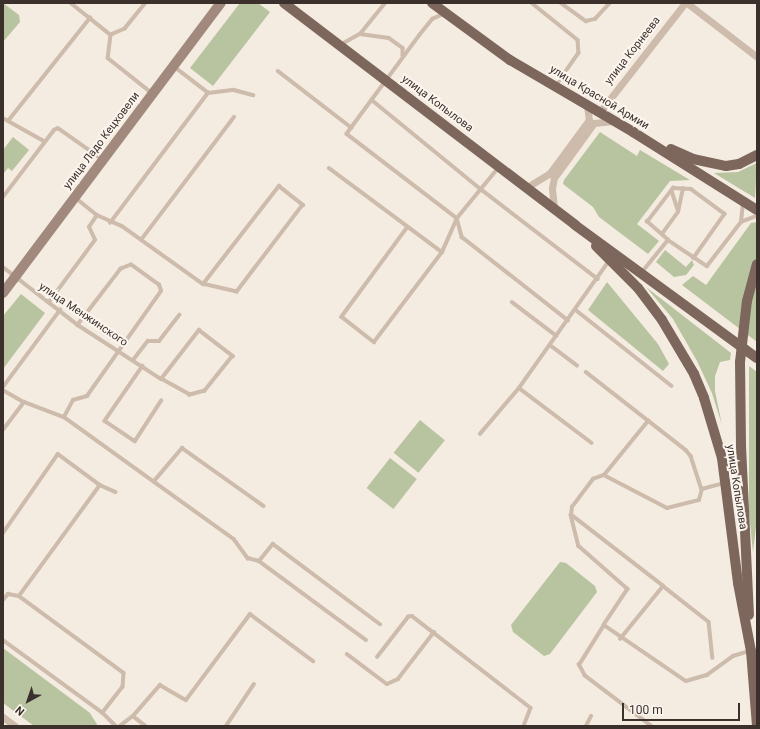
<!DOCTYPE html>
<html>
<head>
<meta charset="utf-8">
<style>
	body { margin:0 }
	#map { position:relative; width:760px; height:729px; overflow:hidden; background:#f4ebe1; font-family:Roboto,sans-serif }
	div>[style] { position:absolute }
	.green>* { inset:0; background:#b8c4a0; transform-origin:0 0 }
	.service>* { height:3.5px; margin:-1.75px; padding:0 1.75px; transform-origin:1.75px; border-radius:1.75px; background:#cdbbac }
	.minor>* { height:7px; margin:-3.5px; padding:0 3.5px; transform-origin:3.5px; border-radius:3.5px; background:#cdbbac }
	.secondary>* { height:10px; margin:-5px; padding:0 5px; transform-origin:5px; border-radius:5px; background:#a18a7d }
	.primary>* { height:10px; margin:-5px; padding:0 5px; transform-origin:5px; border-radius:5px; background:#7d675c }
	.primary-bridge>* { height:10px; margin:-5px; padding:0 5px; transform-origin:5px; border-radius:5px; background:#7d675c }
	span { translate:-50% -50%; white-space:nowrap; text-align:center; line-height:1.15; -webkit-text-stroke:4px #fbf5ee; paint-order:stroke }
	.street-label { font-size:11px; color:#3b302b }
	.frame { position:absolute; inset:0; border:4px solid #3b302b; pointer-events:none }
	.north { position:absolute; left:8px; top:681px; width:40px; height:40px; -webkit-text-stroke:3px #fbf5ee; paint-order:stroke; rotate:220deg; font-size:11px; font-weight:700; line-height:16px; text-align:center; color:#3b302b }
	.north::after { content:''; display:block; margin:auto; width:14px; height:18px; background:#3b302b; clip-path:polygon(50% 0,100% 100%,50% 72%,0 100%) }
	.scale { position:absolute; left:622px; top:703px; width:118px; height:18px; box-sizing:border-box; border:2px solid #3b302b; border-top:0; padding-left:5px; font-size:12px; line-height:14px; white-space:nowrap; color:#3b302b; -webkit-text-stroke:3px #fbf5ee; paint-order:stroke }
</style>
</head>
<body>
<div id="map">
	<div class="green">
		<div style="clip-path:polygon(3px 3px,19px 15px,20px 22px,3px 42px)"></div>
		<div style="clip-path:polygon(240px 3px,258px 3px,270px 12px,213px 86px,190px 68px)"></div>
		<div style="clip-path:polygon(600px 132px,637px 156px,640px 150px,690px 180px,670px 181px,637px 224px,659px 241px,648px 254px,599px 217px,593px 207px,563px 184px,564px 180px)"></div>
		<div style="clip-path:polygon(13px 137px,29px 150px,12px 171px,8px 168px,4px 173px,3px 150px)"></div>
		<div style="clip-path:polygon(757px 163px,755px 198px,714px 173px,738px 172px)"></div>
		<div style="clip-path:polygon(757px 222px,757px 342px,682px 285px,693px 276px,706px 285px,751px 223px)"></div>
		<div style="clip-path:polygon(665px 250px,686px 267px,692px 260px,694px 265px,686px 275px,674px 277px,656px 262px)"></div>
		<div style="clip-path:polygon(607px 282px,658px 344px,669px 364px,663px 371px,588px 310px)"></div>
		<div style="clip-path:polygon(646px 287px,731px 353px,730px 360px,720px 362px,715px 376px,715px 391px,722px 425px,712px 393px,697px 361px,673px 319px)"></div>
		<div style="clip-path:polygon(21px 294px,45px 313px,3px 369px,3px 316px)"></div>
		<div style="clip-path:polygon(749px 366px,757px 372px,757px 518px,753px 552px,749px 513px)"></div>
		<div style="left:420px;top:420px;width:32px;height:42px;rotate:39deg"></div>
		<div style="left:390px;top:458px;width:34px;height:38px;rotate:38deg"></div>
		<div style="clip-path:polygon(560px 562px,566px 563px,595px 586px,597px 592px,550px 654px,544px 656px,513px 632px,511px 625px)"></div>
		<div style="clip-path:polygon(3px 648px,90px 713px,98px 726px,34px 726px,3px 703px)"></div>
	</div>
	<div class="service">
		<div style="left:71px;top:3px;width:51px;rotate:38.7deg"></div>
		<div style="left:146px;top:3px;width:33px;rotate:129deg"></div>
		<div style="left:125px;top:29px;width:15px;rotate:157deg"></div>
		<div style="left:111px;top:35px;width:23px;rotate:97deg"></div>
		<div style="left:108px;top:58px;width:56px;rotate:38.5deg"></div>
		<div style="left:532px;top:3px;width:59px;rotate:38.8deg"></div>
		<div style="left:578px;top:40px;width:13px;rotate:86deg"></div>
		<div style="left:579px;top:53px;width:40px;rotate:124.9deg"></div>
		<div style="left:561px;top:3px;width:31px;rotate:36deg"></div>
		<div style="left:586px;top:21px;width:9px;rotate:-13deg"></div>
		<div style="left:595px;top:19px;width:22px;rotate:-47deg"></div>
		<div style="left:445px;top:14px;width:13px;rotate:157deg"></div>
		<div style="left:433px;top:19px;width:21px;rotate:129deg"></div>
		<div style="left:420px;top:35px;width:123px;rotate:126.4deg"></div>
		<div style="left:347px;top:134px;width:138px;rotate:37.4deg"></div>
		<div style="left:457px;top:218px;width:20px;rotate:75deg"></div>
		<div style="left:462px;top:237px;width:135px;rotate:38.1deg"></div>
		<div style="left:360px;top:34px;width:29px;rotate:8deg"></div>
		<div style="left:389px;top:38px;width:17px;rotate:36deg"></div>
		<div style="left:403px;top:48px;width:7px;rotate:90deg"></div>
		<div style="left:340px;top:45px;width:23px;rotate:-29deg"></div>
		<div style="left:360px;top:34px;width:40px;rotate:-51deg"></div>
		<div style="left:278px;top:71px;width:93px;rotate:37.6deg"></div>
		<div style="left:208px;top:93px;width:26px;rotate:-7deg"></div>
		<div style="left:234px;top:90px;width:20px;rotate:15deg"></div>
		<div style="left:372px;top:100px;width:142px;rotate:39.3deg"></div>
		<div style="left:482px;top:190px;width:146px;rotate:37.5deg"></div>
		<div style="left:3px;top:118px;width:47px;rotate:29.3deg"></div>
		<div style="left:8px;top:121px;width:132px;rotate:-51.5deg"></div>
		<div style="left:329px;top:168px;width:141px;rotate:36.6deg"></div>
		<div style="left:672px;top:191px;width:20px;rotate:72deg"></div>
		<div style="left:3px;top:197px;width:84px;rotate:-52.7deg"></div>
		<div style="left:54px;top:130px;width:4px;rotate:-27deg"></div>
		<div style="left:58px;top:128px;width:54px;rotate:35.2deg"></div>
		<div style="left:76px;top:198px;width:27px;rotate:39deg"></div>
		<div style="left:97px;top:215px;width:27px;rotate:24deg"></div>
		<div style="left:122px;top:226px;width:100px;rotate:35.6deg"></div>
		<div style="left:203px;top:284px;width:124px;rotate:-52.2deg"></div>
		<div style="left:279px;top:186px;width:31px;rotate:38deg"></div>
		<div style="left:303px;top:205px;width:109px;rotate:127.2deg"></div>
		<div style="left:237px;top:292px;width:35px;rotate:-167deg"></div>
		<div style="left:741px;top:222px;width:19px;rotate:-84deg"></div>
		<div style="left:110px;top:223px;width:163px;rotate:-53deg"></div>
		<div style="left:208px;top:93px;width:43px;rotate:-142.6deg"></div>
		<div style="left:408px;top:227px;width:112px;rotate:126.3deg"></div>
		<div style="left:342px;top:317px;width:41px;rotate:38deg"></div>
		<div style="left:374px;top:342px;width:113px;rotate:-52.9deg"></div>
		<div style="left:442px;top:252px;width:37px;rotate:-66deg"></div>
		<div style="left:457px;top:218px;width:66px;rotate:-50.5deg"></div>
		<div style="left:662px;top:234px;width:27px;rotate:-54deg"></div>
		<div style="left:678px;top:212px;width:24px;rotate:-78deg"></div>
		<div style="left:141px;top:240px;width:154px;rotate:-52.9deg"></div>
		<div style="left:668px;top:240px;width:28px;rotate:-139deg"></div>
		<div style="left:647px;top:222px;width:43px;rotate:-52.6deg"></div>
		<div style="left:673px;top:188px;width:18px;rotate:3deg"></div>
		<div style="left:691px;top:189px;width:42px;rotate:36.3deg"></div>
		<div style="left:725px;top:214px;width:54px;rotate:125.2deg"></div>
		<div style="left:3px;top:267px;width:95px;rotate:37.7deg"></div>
		<div style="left:78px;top:325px;width:99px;rotate:33deg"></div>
		<div style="left:161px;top:379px;width:62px;rotate:-52.2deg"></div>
		<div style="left:199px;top:330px;width:43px;rotate:37.4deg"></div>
		<div style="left:233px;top:356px;width:45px;rotate:128.7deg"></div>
		<div style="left:205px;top:391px;width:16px;rotate:165deg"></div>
		<div style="left:190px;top:395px;width:33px;rotate:-151deg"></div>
		<div style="left:642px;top:272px;width:41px;rotate:-50.9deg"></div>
		<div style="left:668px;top:240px;width:47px;rotate:33.7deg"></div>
		<div style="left:707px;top:266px;width:56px;rotate:-52.3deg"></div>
		<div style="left:741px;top:222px;width:17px;rotate:-21deg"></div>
		<div style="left:49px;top:302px;width:77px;rotate:-53.4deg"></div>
		<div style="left:95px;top:240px;width:14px;rotate:-115deg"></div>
		<div style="left:89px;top:227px;width:14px;rotate:-56deg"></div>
		<div style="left:512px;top:302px;width:56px;rotate:37.1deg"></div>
		<div style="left:576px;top:310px;width:122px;rotate:38.4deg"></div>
		<div style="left:550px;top:345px;width:34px;rotate:37deg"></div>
		<div style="left:133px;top:360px;width:24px;rotate:-52deg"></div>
		<div style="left:148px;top:341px;width:11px"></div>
		<div style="left:159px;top:341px;width:33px;rotate:-52deg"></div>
		<div style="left:143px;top:366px;width:67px;rotate:124.6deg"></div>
		<div style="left:105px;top:421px;width:36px;rotate:34deg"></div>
		<div style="left:135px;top:441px;width:48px;rotate:-57deg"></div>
		<div style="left:586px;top:372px;width:127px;rotate:38deg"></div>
		<div style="left:686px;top:450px;width:8px;rotate:50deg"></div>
		<div style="left:691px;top:456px;width:35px;rotate:72deg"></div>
		<div style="left:3px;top:387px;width:96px;rotate:-53.5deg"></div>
		<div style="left:519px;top:388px;width:91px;rotate:37deg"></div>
		<div style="left:3px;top:390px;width:24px;rotate:30deg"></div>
		<div style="left:24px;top:402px;width:43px;rotate:20.6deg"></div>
		<div style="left:64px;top:417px;width:209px;rotate:35.7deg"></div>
		<div style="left:234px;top:539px;width:24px;rotate:54deg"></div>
		<div style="left:248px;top:558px;width:11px;rotate:15deg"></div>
		<div style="left:259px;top:561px;width:133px;rotate:36.4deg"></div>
		<div style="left:64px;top:417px;width:19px;rotate:-62deg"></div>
		<div style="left:73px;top:400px;width:15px;rotate:-16deg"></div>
		<div style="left:87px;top:396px;width:128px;rotate:-54.8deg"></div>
		<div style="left:161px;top:291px;width:6px;rotate:-108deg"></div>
		<div style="left:159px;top:285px;width:34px;rotate:-144deg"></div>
		<div style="left:131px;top:265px;width:11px;rotate:158deg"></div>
		<div style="left:121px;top:269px;width:71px;rotate:127.5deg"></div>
		<div style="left:3px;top:430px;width:35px;rotate:-53deg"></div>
		<div style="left:480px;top:434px;width:60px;rotate:-49.7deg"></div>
		<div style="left:519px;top:388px;width:156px;rotate:-54.7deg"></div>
		<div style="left:604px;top:475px;width:70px;rotate:-50.8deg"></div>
		<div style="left:155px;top:480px;width:42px;rotate:-49.8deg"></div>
		<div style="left:182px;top:448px;width:100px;rotate:35.3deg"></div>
		<div style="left:571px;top:515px;width:32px;rotate:76deg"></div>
		<div style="left:579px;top:546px;width:65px;rotate:41.3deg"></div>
		<div style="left:628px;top:589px;width:43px;rotate:123.7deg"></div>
		<div style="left:3px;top:533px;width:96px;rotate:-55.2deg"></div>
		<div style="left:58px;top:454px;width:52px;rotate:36.4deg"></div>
		<div style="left:100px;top:485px;width:17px;rotate:24deg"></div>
		<div style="left:259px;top:561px;width:22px;rotate:-51deg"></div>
		<div style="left:273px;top:544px;width:134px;rotate:36.8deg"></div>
		<div style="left:663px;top:586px;width:58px;rotate:38deg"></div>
		<div style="left:709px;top:622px;width:36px;rotate:84deg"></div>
		<div style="left:19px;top:596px;width:130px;rotate:36.3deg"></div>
		<div style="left:124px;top:673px;width:14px;rotate:94deg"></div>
		<div style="left:123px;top:687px;width:33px;rotate:128deg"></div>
		<div style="left:3px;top:600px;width:8px;rotate:-50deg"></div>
		<div style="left:8px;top:594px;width:11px;rotate:10deg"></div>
		<div style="left:19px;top:596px;width:137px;rotate:-53.9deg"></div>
		<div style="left:620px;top:639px;width:68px;rotate:-50.9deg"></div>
		<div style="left:663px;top:586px;width:116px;rotate:-142.3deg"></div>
		<div style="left:571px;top:515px;width:8px;rotate:-83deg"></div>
		<div style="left:572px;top:507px;width:35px;rotate:-53deg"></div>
		<div style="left:593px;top:479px;width:12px;rotate:-20deg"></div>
		<div style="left:604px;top:475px;width:71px;rotate:27.6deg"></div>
		<div style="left:667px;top:508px;width:33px;rotate:-14deg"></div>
		<div style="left:699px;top:500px;width:11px;rotate:-75deg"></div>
		<div style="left:702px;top:489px;width:23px;rotate:-15deg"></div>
		<div style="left:3px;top:640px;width:124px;rotate:36.1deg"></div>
		<div style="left:103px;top:713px;width:18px;rotate:45deg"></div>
		<div style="left:347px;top:654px;width:50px;rotate:36.9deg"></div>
		<div style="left:387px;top:684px;width:12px;rotate:-24deg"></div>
		<div style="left:398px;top:679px;width:59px;rotate:-52.5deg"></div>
		<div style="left:377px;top:657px;width:51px;rotate:-52.2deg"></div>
		<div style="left:408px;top:617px;width:4px;rotate:-14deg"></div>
		<div style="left:412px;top:616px;width:150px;rotate:37.7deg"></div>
		<div style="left:531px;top:708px;width:19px;rotate:111deg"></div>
		<div style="left:133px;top:716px;width:16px;rotate:38deg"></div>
		<div style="left:120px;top:726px;width:16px;rotate:-38deg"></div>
		<div style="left:133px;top:716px;width:41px;rotate:-48.9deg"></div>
		<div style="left:160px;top:685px;width:30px;rotate:30deg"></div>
		<div style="left:186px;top:700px;width:107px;rotate:-53.3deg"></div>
		<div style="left:250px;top:614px;width:79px;rotate:36.7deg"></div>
		<div style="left:226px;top:726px;width:50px;rotate:-56.3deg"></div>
		<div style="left:586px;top:726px;width:11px;rotate:-63deg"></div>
		<div style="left:651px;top:726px;width:83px;rotate:-142.9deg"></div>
		<div style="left:585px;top:676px;width:13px;rotate:-119deg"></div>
		<div style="left:579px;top:665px;width:47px;rotate:-58deg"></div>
		<div style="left:604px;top:625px;width:99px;rotate:34.3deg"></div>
		<div style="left:686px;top:681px;width:22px;rotate:-16deg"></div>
		<div style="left:707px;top:675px;width:32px;rotate:-36deg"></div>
		<div style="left:733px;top:656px;width:17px;rotate:-17deg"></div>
	</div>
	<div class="minor">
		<div style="left:687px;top:3px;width:88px;rotate:37.6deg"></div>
		<div style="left:599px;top:113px;width:140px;rotate:-52deg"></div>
		<div style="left:527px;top:187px;width:26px;rotate:-31deg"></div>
		<div style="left:549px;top:174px;width:67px;rotate:-53.5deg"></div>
		<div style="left:589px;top:120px;width:14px;rotate:-98deg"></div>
		<div style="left:554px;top:208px;width:20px;rotate:-96deg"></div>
		<div style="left:552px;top:188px;width:10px;rotate:-79deg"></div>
		<div style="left:554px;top:178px;width:68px;rotate:-54deg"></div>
		<div style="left:594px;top:123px;width:19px;rotate:-6deg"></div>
		<div style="left:3px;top:717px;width:15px;rotate:37deg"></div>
	</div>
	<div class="secondary">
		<div style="left:3px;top:293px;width:363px;rotate:-53.1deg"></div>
	</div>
	<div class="primary">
		<div style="left:284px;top:3px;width:366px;rotate:37.3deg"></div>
		<div style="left:575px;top:225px;width:225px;rotate:36.2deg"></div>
		<div style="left:432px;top:3px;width:97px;rotate:36.2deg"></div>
		<div style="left:510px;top:60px;width:143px;rotate:30.3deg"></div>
		<div style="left:633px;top:132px;width:146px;rotate:32.2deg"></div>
		<div style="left:671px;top:149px;width:24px;rotate:24deg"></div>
		<div style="left:693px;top:159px;width:34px;rotate:12deg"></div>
		<div style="left:726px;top:166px;width:13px;rotate:-9deg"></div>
		<div style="left:739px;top:164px;width:20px;rotate:-27deg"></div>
		<div style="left:596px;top:246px;width:59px;rotate:45deg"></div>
		<div style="left:638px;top:288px;width:40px;rotate:53deg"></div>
		<div style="left:662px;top:320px;width:63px;rotate:59.3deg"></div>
		<div style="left:694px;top:374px;width:26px;rotate:67deg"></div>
		<div style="left:704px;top:398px;width:63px;rotate:73.3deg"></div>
		<div style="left:722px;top:458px;width:126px;rotate:82.7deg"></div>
		<div style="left:738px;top:583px;width:69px;rotate:79.2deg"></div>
		<div style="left:751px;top:651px;width:75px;rotate:85.4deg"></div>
		<div style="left:740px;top:362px;width:84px;rotate:89.3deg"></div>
		<div style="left:741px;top:446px;width:169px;rotate:87.3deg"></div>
	</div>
	<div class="primary-bridge">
		<div style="left:740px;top:362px;width:61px;rotate:-83.5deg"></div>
		<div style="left:747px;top:301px;width:38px;rotate:-75deg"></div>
	</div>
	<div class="street-label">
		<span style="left:633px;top:51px;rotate:-52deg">улица Корнеева</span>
		<span style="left:599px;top:98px;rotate:31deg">улица Красной Армии</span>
		<span style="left:437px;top:104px;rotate:37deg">улица Копылова</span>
		<span style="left:102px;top:141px;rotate:-53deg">улица Ладо Кецховели</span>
		<span style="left:83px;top:315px;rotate:34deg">улица Менжинского</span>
		<span style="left:736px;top:487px;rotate:81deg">улица Копылова</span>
	</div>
	<div class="frame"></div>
	<div class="north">N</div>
	<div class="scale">100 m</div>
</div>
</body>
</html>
